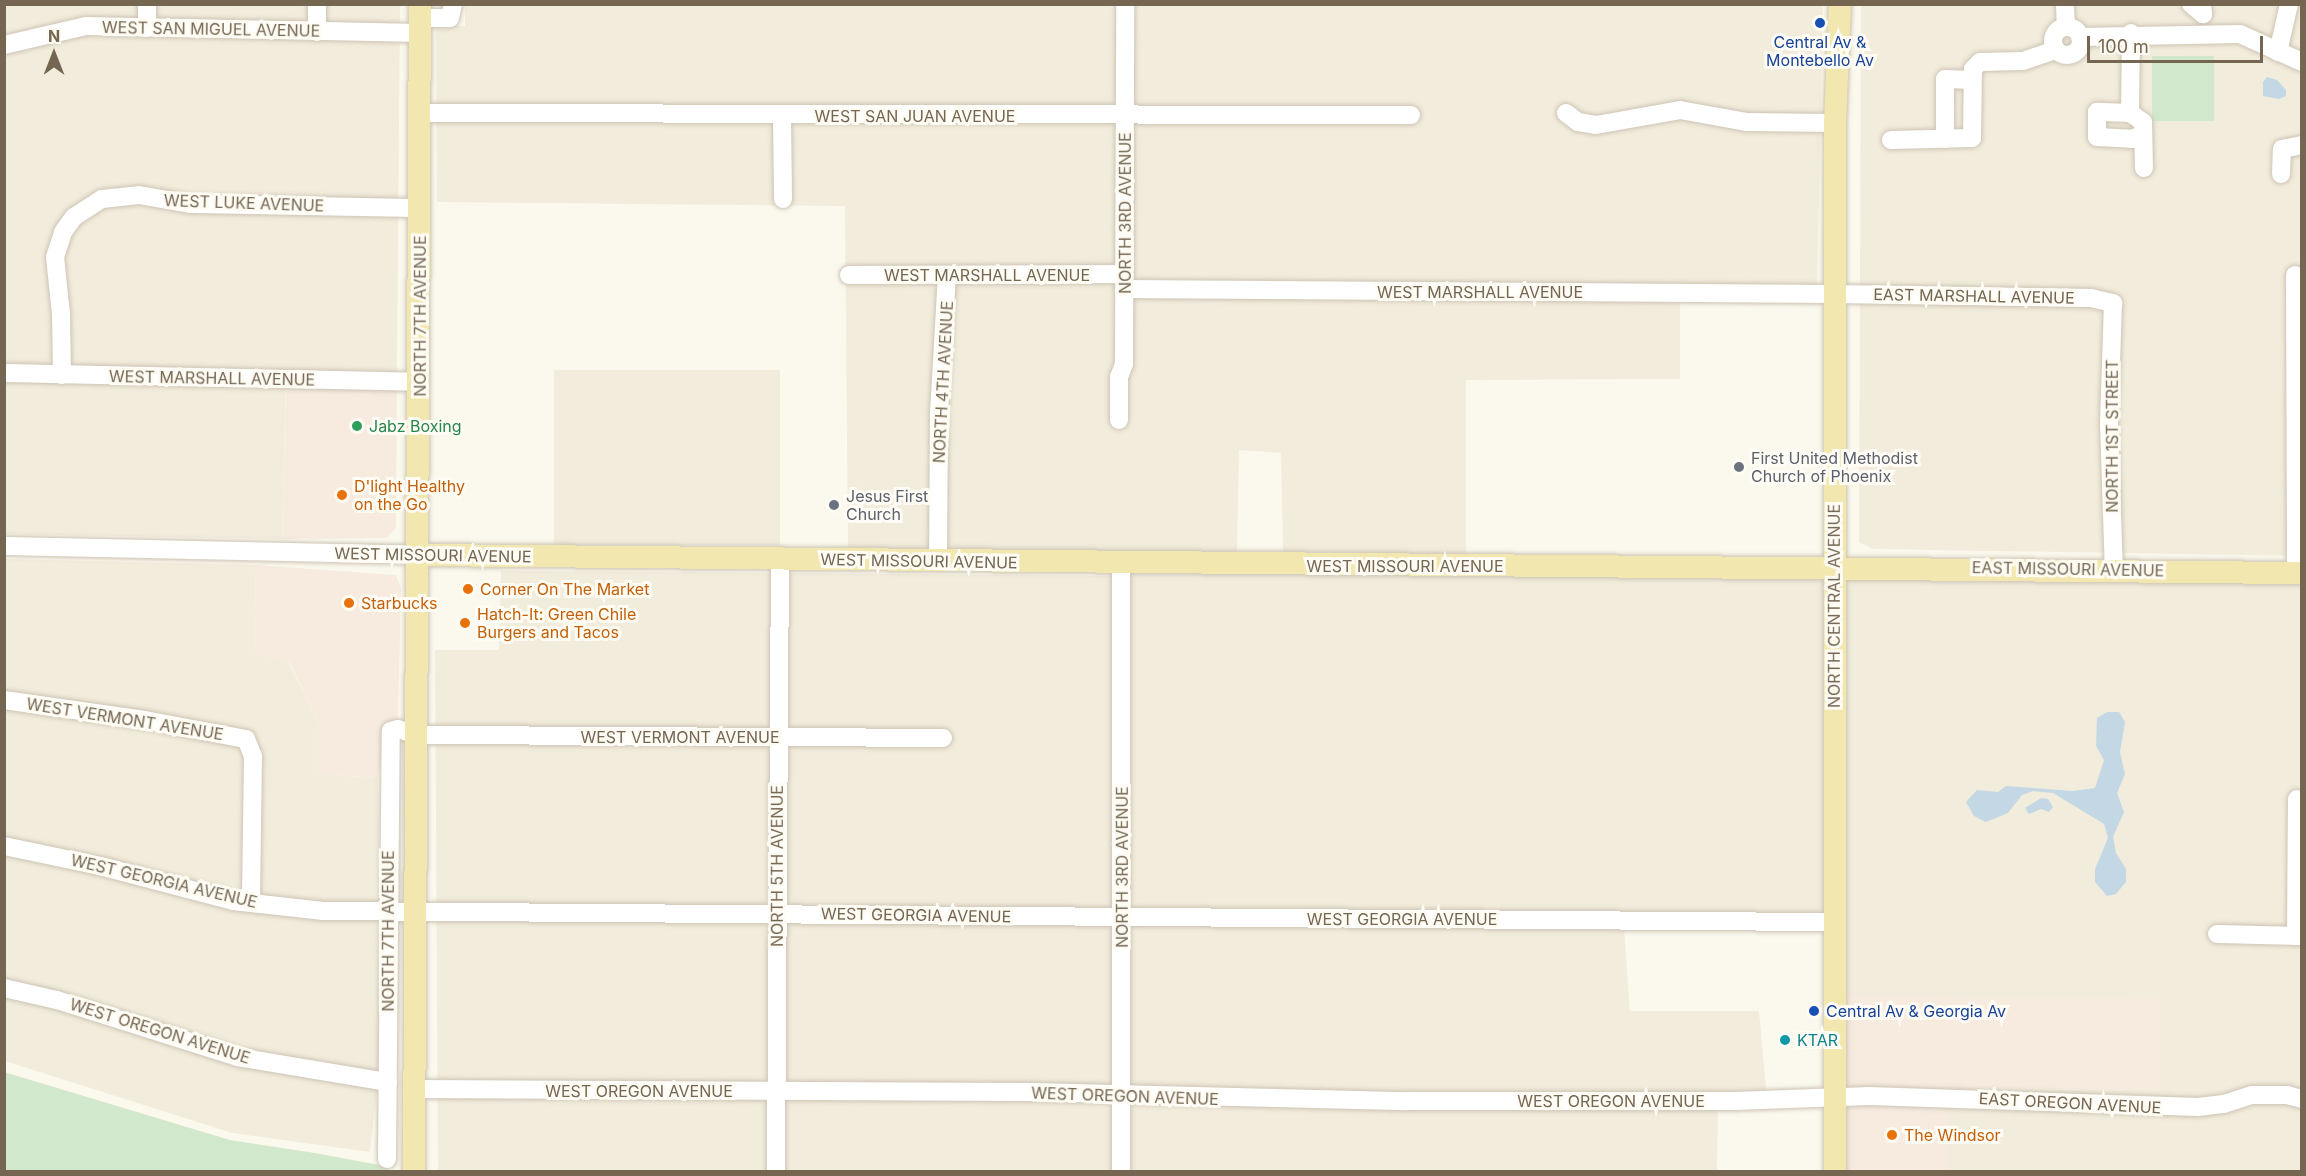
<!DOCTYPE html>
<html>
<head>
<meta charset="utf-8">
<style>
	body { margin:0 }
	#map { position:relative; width:2306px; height:1176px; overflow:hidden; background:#fbf9ee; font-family:Inter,sans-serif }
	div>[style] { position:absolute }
	.residential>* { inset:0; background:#f2ecdc; transform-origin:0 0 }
	.commercial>* { inset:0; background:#f7ebe0 }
	.green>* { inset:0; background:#d2e8cc; transform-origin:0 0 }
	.water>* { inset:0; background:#c3d8e4 }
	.roads { filter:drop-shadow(0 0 2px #cdc4b4) drop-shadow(0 0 2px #cdc4b4) }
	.minor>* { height:18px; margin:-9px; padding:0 9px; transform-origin:9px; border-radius:9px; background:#fff }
	.minor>.ring { margin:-9px; padding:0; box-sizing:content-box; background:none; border:18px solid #fff; border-radius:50% }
	.major>* { height:22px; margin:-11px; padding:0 11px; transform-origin:11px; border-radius:11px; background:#f2e7ae }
	.dots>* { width:16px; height:16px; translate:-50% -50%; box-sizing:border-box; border:3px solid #fefcf4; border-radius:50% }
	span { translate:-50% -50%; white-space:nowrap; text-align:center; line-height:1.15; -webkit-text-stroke:6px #fefcf4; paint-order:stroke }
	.street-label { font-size:16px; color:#756652 }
	.transit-label { font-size:16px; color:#164399 }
	.left { translate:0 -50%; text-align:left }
	.leisure-label { font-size:16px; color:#27864d }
	.worship-label { font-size:16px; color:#5b616d }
	.food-label { font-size:16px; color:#c56008 }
	.culture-label { font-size:16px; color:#0d838f }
	.frame { position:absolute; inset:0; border:6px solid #756652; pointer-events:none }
	.north { position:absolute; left:24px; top:24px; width:60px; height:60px; -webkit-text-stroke:4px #fefcf4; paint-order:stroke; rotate:0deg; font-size:16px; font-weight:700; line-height:24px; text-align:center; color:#756652 }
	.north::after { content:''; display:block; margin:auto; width:21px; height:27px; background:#756652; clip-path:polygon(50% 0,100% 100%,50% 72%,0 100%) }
	.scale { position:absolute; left:2087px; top:36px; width:176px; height:27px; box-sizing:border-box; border:3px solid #756652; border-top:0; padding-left:8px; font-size:18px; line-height:21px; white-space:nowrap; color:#756652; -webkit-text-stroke:4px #fefcf4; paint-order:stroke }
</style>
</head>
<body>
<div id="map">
	<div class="residential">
		<div style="clip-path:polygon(465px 4px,1823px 5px,1817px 285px,1680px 286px,1680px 379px,1466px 380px,1466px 554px,1283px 552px,1281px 453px,1239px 450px,1237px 553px,848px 550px,845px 206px,437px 202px,436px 26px,465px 26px)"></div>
		<div style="clip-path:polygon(5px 5px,400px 5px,397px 372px,286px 371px,282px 539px,5px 534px)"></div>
		<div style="clip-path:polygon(1861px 5px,2301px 5px,2301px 556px,1873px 549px,1859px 542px)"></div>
		<div style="left:554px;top:370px;width:226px;height:175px"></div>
		<div style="clip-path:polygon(5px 559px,256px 565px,254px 652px,289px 663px,319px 725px,319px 774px,378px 778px,381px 1052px,370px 1152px,232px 1133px,5px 1061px)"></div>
		<div style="clip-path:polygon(1121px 563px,2301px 584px,2301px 1171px,1949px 1171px,1949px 1089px,2159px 1090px,1835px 995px,1835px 922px,1624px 928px,1630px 1011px,1759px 1011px,1768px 1110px,1718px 1110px,1717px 1172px,438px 1171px,435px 650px,499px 650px,501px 571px,1120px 576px)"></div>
	</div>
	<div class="commercial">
		<div style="clip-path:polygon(286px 387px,397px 390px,396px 528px,387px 538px,282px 539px)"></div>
		<div style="clip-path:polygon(256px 565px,396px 575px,401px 588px,398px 718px,385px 730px,378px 778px,319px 774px,319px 725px,290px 663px,254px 653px)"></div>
		<div style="clip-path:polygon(1835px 995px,2160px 998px,2159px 1090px,1949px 1089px,1949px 1171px,1835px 1172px)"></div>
	</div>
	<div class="green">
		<div style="left:2152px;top:56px;width:62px;height:65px"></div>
		<div style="clip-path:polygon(4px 1072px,230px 1140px,315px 1153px,379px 1165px,391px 1171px,5px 1171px)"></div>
	</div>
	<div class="water">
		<div style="clip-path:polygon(2267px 77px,2277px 80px,2286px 90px,2286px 96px,2279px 99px,2263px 96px,2263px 82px)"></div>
		<div style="clip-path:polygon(2107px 712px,2119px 712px,2125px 722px,2120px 752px,2125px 774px,2117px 793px,2124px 812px,2113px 837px,2116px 853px,2126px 869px,2126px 882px,2116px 894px,2107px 896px,2095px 882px,2095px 869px,2108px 838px,2104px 824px,2053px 793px,2033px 791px,2022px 795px,2008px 813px,1986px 822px,1974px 816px,1966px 802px,1977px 790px,1998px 792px,2006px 786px,2073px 791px,2095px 788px,2104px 760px,2096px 746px,2097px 718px)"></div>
		<div style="clip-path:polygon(2041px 798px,2048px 799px,2053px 807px,2049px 812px,2041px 809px,2029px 814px,2025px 808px)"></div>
	</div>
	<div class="roads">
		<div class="minor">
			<div style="left:2065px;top:4px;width:23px;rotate:88deg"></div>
			<div style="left:2191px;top:4px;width:16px;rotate:40deg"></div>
			<div style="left:2203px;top:14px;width:10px;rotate:-96deg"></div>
			<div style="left:420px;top:18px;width:30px"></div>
			<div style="left:450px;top:18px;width:14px;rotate:-78deg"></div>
			<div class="ring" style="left:2053px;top:27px;width:10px;height:10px"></div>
			<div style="left:147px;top:28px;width:24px;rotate:-90deg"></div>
			<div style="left:317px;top:32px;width:28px;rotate:-90deg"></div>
			<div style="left:2131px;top:33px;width:80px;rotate:90.7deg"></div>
			<div style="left:2130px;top:113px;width:33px;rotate:-178deg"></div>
			<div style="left:2097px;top:112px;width:25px;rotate:90deg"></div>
			<div style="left:2097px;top:137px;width:35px;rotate:3deg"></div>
			<div style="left:2132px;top:139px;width:12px;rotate:-24deg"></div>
			<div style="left:2080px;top:37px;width:160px;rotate:-1.1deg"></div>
			<div style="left:2240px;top:34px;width:68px;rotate:24.3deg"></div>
			<div style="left:4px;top:45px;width:84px;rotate:-13deg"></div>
			<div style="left:86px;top:26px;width:334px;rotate:1.2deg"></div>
			<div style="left:2278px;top:52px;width:49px;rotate:-77.1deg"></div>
			<div style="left:420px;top:113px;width:991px;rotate:0.12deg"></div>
			<div style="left:1566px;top:113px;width:15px;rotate:37deg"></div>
			<div style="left:1578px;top:122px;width:18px;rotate:9deg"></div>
			<div style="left:1596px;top:125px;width:85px;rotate:-10.1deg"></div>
			<div style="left:1680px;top:110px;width:67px;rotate:10.3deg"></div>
			<div style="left:1746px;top:122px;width:89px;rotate:0.6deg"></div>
			<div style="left:2130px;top:113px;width:16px;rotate:35deg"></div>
			<div style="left:2143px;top:122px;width:46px;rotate:88.8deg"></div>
			<div style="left:782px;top:115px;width:84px;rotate:89.3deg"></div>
			<div style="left:1945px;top:139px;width:60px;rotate:-90deg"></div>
			<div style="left:1945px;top:79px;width:27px;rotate:2deg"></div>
			<div style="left:1891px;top:140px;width:81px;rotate:-1.4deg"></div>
			<div style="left:1972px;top:138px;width:69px;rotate:-89.2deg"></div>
			<div style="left:1973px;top:69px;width:10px;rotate:-45deg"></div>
			<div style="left:1980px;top:62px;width:43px;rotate:-1.3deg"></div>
			<div style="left:2023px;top:61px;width:34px;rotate:-19deg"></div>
			<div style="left:2281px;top:174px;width:25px;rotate:-88deg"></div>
			<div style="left:2282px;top:149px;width:20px;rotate:-11deg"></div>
			<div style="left:849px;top:275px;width:275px;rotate:-0.2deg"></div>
			<div style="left:2295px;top:275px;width:298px;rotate:89.8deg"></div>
			<div style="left:1124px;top:289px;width:711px;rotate:0.4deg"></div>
			<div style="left:1835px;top:294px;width:256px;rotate:0.9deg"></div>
			<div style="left:2091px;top:298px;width:23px;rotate:13deg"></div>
			<div style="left:2113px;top:303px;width:120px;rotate:91.9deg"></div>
			<div style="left:2109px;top:423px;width:147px;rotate:88.1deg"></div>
			<div style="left:4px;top:373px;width:415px;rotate:1.2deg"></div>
			<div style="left:62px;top:375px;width:61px;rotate:-90.9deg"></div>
			<div style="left:61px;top:314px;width:57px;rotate:-96deg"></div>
			<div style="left:55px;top:257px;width:26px;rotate:-72deg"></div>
			<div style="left:63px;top:232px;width:19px;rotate:-54deg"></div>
			<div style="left:74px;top:217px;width:33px;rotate:-33deg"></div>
			<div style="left:102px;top:199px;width:37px;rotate:-6deg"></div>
			<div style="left:139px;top:195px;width:53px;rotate:9.8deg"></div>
			<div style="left:191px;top:204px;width:229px;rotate:1deg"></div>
			<div style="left:1119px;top:420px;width:43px;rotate:-90deg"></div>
			<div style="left:1119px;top:377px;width:14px;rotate:-69deg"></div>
			<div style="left:1124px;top:364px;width:360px;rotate:-89.8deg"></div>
			<div style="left:4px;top:546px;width:415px;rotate:1.2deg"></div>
			<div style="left:938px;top:561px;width:148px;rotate:-89.6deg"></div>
			<div style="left:939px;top:413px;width:138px;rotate:-86.7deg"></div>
			<div style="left:1121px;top:563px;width:609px;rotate:90deg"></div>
			<div style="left:4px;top:700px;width:142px;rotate:8.1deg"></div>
			<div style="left:145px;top:720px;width:103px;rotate:10.7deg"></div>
			<div style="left:246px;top:739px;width:18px;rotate:68deg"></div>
			<div style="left:253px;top:756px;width:147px;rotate:90.8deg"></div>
			<div style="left:4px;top:846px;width:98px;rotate:11.8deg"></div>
			<div style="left:100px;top:866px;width:138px;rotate:14.7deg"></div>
			<div style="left:233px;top:901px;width:91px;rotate:6.3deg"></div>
			<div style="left:323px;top:911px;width:1513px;rotate:0.42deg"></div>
			<div style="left:2217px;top:934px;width:85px;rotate:1.3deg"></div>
			<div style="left:2296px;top:936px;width:137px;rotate:-89.6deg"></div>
			<div style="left:4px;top:988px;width:54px;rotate:12.8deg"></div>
			<div style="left:57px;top:1000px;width:190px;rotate:17.5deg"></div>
			<div style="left:238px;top:1057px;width:152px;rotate:9.5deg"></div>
			<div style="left:415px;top:1089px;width:618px;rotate:0.28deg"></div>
			<div style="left:1033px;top:1092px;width:374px;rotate:1.4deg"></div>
			<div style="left:1407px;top:1101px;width:328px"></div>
			<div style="left:1735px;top:1101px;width:134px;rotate:-2.1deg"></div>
			<div style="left:1869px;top:1096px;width:329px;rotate:1.9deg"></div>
			<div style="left:2198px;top:1107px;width:26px;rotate:-7deg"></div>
			<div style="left:2224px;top:1104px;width:29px;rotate:-18deg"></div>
			<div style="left:2252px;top:1095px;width:35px"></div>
			<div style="left:2287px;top:1095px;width:16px;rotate:15deg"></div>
			<div style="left:387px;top:1159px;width:428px;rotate:-89.5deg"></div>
			<div style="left:391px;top:731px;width:7px;rotate:-16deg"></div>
			<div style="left:398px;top:729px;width:21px;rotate:17deg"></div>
			<div style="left:418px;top:735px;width:25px"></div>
			<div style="left:443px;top:735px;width:500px;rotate:0.34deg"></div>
			<div style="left:776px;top:1172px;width:612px;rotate:-89.63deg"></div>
		</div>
		<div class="major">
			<div style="left:419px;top:555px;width:1883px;rotate:0.55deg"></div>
			<div style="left:414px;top:1172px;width:1168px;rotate:-89.71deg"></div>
			<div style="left:1835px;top:1172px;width:1049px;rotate:-90deg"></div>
			<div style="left:1835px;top:123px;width:119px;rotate:-87.6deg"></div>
		</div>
	</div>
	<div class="dots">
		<div style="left:1820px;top:23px;background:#1a4fb4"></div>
		<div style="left:357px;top:426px;background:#2e9e5b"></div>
		<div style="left:1739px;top:467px;background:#6b7280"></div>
		<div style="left:342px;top:495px;background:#e8710a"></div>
		<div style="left:834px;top:505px;background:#6b7280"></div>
		<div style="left:468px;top:589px;background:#e8710a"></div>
		<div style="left:349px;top:603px;background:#e8710a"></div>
		<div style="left:465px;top:623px;background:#e8710a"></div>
		<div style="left:1814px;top:1011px;background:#1a4fb4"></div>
		<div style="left:1785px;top:1040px;background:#0f9aa8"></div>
		<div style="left:1892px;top:1135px;background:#e8710a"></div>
	</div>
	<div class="street-label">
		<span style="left:211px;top:29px;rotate:1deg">WEST SAN MIGUEL AVENUE</span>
		<span style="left:915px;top:116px">WEST SAN JUAN AVENUE</span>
		<span style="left:244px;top:203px;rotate:2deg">WEST LUKE AVENUE</span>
		<span style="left:1125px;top:213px;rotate:-90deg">NORTH 3RD AVENUE</span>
		<span style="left:987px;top:275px">WEST MARSHALL AVENUE</span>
		<span style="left:1480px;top:292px">WEST MARSHALL AVENUE</span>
		<span style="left:1974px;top:296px;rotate:1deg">EAST MARSHALL AVENUE</span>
		<span style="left:420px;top:316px;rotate:-90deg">NORTH 7TH AVENUE</span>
		<span style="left:212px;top:378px;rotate:1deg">WEST MARSHALL AVENUE</span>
		<span style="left:943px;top:382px;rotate:-87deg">NORTH 4TH AVENUE</span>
		<span style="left:2112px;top:436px;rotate:-90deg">NORTH 1ST STREET</span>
		<span style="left:433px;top:555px;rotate:1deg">WEST MISSOURI AVENUE</span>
		<span style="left:919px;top:561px;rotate:1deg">WEST MISSOURI AVENUE</span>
		<span style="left:1405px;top:566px">WEST MISSOURI AVENUE</span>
		<span style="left:2068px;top:569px;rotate:1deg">EAST MISSOURI AVENUE</span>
		<span style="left:1834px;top:606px;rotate:-90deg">NORTH CENTRAL AVENUE</span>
		<span style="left:125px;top:719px;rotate:9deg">WEST VERMONT AVENUE</span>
		<span style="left:680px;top:737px">WEST VERMONT AVENUE</span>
		<span style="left:777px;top:866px;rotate:-90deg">NORTH 5TH AVENUE</span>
		<span style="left:1122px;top:867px;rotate:-90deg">NORTH 3RD AVENUE</span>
		<span style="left:164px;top:881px;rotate:13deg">WEST GEORGIA AVENUE</span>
		<span style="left:916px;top:915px;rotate:1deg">WEST GEORGIA AVENUE</span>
		<span style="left:1402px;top:919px">WEST GEORGIA AVENUE</span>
		<span style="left:388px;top:931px;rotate:-90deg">NORTH 7TH AVENUE</span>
		<span style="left:160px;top:1031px;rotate:17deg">WEST OREGON AVENUE</span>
		<span style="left:639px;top:1091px">WEST OREGON AVENUE</span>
		<span style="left:1125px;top:1096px;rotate:2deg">WEST OREGON AVENUE</span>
		<span style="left:1611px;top:1101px">WEST OREGON AVENUE</span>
		<span style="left:2070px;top:1103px;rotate:3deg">EAST OREGON AVENUE</span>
	</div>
	<div class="transit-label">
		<span style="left:1820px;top:51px">Central Av &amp;<br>Montebello Av</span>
		<span class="left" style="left:1826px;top:1011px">Central Av &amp; Georgia Av</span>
	</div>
	<div class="leisure-label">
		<span class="left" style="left:369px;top:426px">Jabz Boxing</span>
	</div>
	<div class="worship-label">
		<span class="left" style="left:1751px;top:467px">First United Methodist<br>Church of Phoenix</span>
		<span class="left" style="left:846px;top:505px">Jesus First<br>Church</span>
	</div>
	<div class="food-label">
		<span class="left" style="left:354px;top:495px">D'light Healthy<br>on the Go</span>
		<span class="left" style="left:480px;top:589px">Corner On The Market</span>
		<span class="left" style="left:361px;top:603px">Starbucks</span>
		<span class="left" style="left:477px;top:623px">Hatch-It: Green Chile<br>Burgers and Tacos</span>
		<span class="left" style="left:1904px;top:1135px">The Windsor</span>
	</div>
	<div class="culture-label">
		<span class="left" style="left:1797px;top:1040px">KTAR</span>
	</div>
	<div class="frame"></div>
	<div class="north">N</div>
	<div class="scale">100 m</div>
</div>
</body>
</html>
